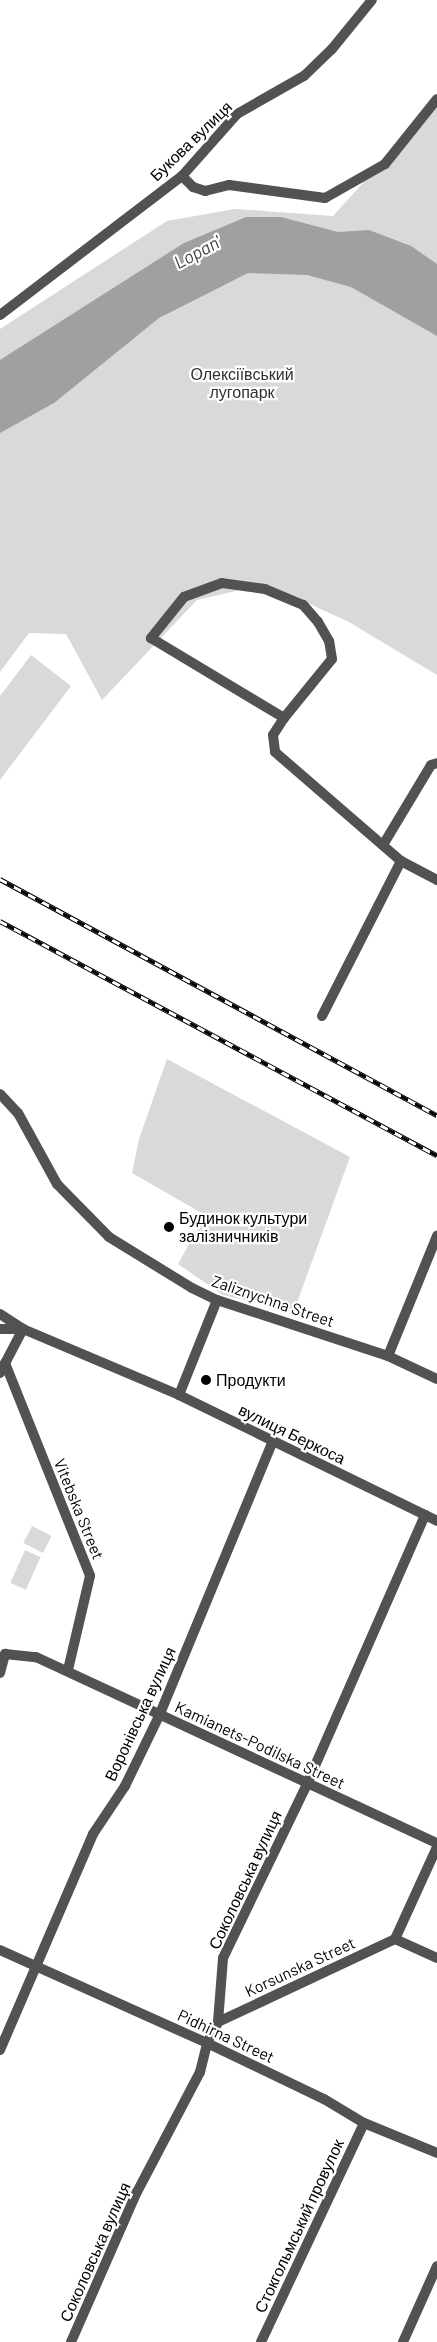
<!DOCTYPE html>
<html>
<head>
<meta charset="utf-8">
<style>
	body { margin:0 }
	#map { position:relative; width:437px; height:2342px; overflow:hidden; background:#fff; font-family:Barlow,sans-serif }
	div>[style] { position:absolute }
	.green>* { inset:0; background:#d9d9d9; transform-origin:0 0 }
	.water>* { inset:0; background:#a0a0a0 }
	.minor>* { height:10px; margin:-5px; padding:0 5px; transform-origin:5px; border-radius:5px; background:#525252 }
	.rail>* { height:4.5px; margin-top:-2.25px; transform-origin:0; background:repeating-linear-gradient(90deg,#fff 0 8px,#000 0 16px); box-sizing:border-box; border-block:1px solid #000 }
	.dots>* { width:14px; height:14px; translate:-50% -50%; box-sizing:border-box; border:2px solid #fff; border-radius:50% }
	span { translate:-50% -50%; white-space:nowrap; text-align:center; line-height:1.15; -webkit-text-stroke:4.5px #fff; paint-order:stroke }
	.street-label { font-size:16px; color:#000 }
	.park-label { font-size:16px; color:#303030 }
	.poi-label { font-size:16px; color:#000 }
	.left { translate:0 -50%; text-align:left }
	.water-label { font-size:18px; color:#414141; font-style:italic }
</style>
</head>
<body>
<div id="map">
	<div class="green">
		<div style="clip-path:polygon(437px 101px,437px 675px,349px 622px,266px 584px,197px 600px,102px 700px,66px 634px,29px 633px,0 672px,0 329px,167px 221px,235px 209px,333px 216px)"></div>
		<div style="clip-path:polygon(31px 655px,71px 686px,0 780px,0 696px)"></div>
		<div style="clip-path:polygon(167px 1059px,350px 1157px,294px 1311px,223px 1295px,178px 1264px,205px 1215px,132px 1173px,139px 1139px)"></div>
		<div style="left:32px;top:1526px;width:22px;height:19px;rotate:27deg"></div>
		<div style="left:25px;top:1550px;width:17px;height:36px;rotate:24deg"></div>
	</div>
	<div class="water">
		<div style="clip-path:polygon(246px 217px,281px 217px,338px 232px,369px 230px,411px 246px,437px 264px,437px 336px,351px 287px,307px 275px,248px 273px,159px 318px,54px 403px,0 433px,0 360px,184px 243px)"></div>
	</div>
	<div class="minor">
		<div style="left:182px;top:176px;width:16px;rotate:45deg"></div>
		<div style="left:193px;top:187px;width:13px;rotate:18deg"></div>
		<div style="left:205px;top:191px;width:25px;rotate:-14deg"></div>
		<div style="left:229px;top:185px;width:97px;rotate:7.7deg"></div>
		<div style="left:325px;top:198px;width:69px;rotate:-29.5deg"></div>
		<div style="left:385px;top:164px;width:83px;rotate:-51.3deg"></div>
		<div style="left:0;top:315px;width:229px;rotate:-37.4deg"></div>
		<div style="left:182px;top:176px;width:83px;rotate:-48.4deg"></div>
		<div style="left:237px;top:114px;width:77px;rotate:-29.6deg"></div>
		<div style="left:304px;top:76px;width:39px;rotate:-44deg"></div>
		<div style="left:332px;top:49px;width:63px;rotate:-50.8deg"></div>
		<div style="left:284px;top:718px;width:76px;rotate:-50.9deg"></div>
		<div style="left:332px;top:659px;width:18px;rotate:-99deg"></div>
		<div style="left:329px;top:641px;width:22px;rotate:-120deg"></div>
		<div style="left:318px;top:622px;width:23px;rotate:-131deg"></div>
		<div style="left:303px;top:605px;width:41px;rotate:-157.2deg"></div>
		<div style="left:265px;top:589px;width:43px;rotate:-172.1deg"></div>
		<div style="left:222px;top:583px;width:40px;rotate:159.8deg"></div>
		<div style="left:184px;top:597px;width:53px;rotate:128.8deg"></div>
		<div style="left:151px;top:638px;width:155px;rotate:31deg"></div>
		<div style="left:284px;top:718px;width:20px;rotate:123deg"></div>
		<div style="left:273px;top:735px;width:17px;rotate:83deg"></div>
		<div style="left:275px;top:752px;width:167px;rotate:40.9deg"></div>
		<div style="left:401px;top:861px;width:41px;rotate:27.8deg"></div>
		<div style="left:383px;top:845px;width:93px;rotate:-59deg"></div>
		<div style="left:431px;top:765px;width:6px;rotate:-18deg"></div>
		<div style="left:322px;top:1016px;width:174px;rotate:-63deg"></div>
		<div style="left:0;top:1094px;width:26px;rotate:47deg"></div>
		<div style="left:18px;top:1113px;width:81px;rotate:61.2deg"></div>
		<div style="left:57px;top:1184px;width:74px;rotate:45.5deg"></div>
		<div style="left:109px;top:1237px;width:97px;rotate:31.6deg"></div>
		<div style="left:192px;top:1288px;width:28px;rotate:26deg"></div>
		<div style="left:217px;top:1300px;width:180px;rotate:18.1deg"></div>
		<div style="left:388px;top:1356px;width:54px;rotate:25.1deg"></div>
		<div style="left:0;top:1314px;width:27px;rotate:33deg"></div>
		<div style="left:23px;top:1329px;width:169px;rotate:22.9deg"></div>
		<div style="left:179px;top:1395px;width:287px;rotate:26deg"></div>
		<div style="left:0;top:1329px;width:23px"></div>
		<div style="left:388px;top:1356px;width:130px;rotate:-67.8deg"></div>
		<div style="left:5px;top:1363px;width:229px;rotate:68.2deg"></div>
		<div style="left:90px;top:1576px;width:97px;rotate:103.2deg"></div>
		<div style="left:0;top:1373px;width:50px;rotate:-62.4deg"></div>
		<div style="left:179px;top:1395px;width:102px;rotate:-68.2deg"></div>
		<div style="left:0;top:1673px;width:20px;rotate:-75deg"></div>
		<div style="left:5px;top:1654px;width:31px;rotate:6deg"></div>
		<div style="left:36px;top:1657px;width:442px;rotate:24.9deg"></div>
		<div style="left:437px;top:1847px;width:101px;rotate:114.5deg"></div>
		<div style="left:395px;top:1939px;width:46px;rotate:24.3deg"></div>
		<div style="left:0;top:1950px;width:227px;rotate:24.2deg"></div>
		<div style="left:207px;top:2043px;width:130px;rotate:25.6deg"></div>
		<div style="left:324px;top:2099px;width:47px;rotate:31deg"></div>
		<div style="left:364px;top:2123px;width:79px;rotate:22.3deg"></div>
		<div style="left:218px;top:2022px;width:195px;rotate:-25.1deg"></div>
		<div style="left:0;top:2050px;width:235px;rotate:-66.7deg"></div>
		<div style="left:93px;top:1834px;width:58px;rotate:-56.3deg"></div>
		<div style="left:125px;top:1786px;width:78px;rotate:-64.1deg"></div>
		<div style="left:159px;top:1716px;width:298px;rotate:-67.5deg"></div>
		<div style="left:71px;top:2342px;width:164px;rotate:-66.3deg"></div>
		<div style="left:137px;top:2192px;width:136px;rotate:-62.3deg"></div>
		<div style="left:200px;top:2072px;width:30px;rotate:-76deg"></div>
		<div style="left:207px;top:2043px;width:24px;rotate:-62deg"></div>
		<div style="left:218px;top:2022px;width:64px;rotate:-85.5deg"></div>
		<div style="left:223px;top:1958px;width:193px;rotate:-64.2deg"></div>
		<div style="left:307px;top:1784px;width:294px;rotate:-66.3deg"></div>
		<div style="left:261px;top:2342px;width:242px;rotate:-64.8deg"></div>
		<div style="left:403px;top:2342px;width:83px;rotate:-65.9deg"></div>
	</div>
	<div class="rail">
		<div style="left:0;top:879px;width:497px;rotate:28.4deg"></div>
		<div style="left:0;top:921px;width:496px;rotate:28.2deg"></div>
	</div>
	<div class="dots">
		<div style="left:169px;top:1227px;background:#000"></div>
		<div style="left:206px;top:1380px;background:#000"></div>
	</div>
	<div class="street-label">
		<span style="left:191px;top:141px;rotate:-44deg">Букова вулиця</span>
		<span style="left:273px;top:1301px;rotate:19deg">Zaliznychna Street</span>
		<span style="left:292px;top:1434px;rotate:26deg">вулиця Беркоса</span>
		<span style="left:79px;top:1509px;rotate:68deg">Vitebska Street</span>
		<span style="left:140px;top:1714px;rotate:-65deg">Воронівська вулиця</span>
		<span style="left:260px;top:1745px;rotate:25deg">Kamianets-Podilska Street</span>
		<span style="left:245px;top:1880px;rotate:-65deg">Соколовська вулиця</span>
		<span style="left:300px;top:1967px;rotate:-25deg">Korsunska Street</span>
		<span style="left:226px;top:2036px;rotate:25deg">Pidhirna Street</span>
		<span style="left:299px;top:2226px;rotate:-65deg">Стокгольмський провулок</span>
		<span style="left:95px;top:2252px;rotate:-66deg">Соколовська вулиця</span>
	</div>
	<div class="park-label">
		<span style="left:242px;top:383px">Олексіївський<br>лугопарк</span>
	</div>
	<div class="poi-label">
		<span class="left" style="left:179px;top:1227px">Будинок культури<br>залізничників</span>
		<span class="left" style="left:216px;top:1380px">Продукти</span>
	</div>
	<div class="water-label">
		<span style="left:197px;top:252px;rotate:-28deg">Lopan'</span>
	</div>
</div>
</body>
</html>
